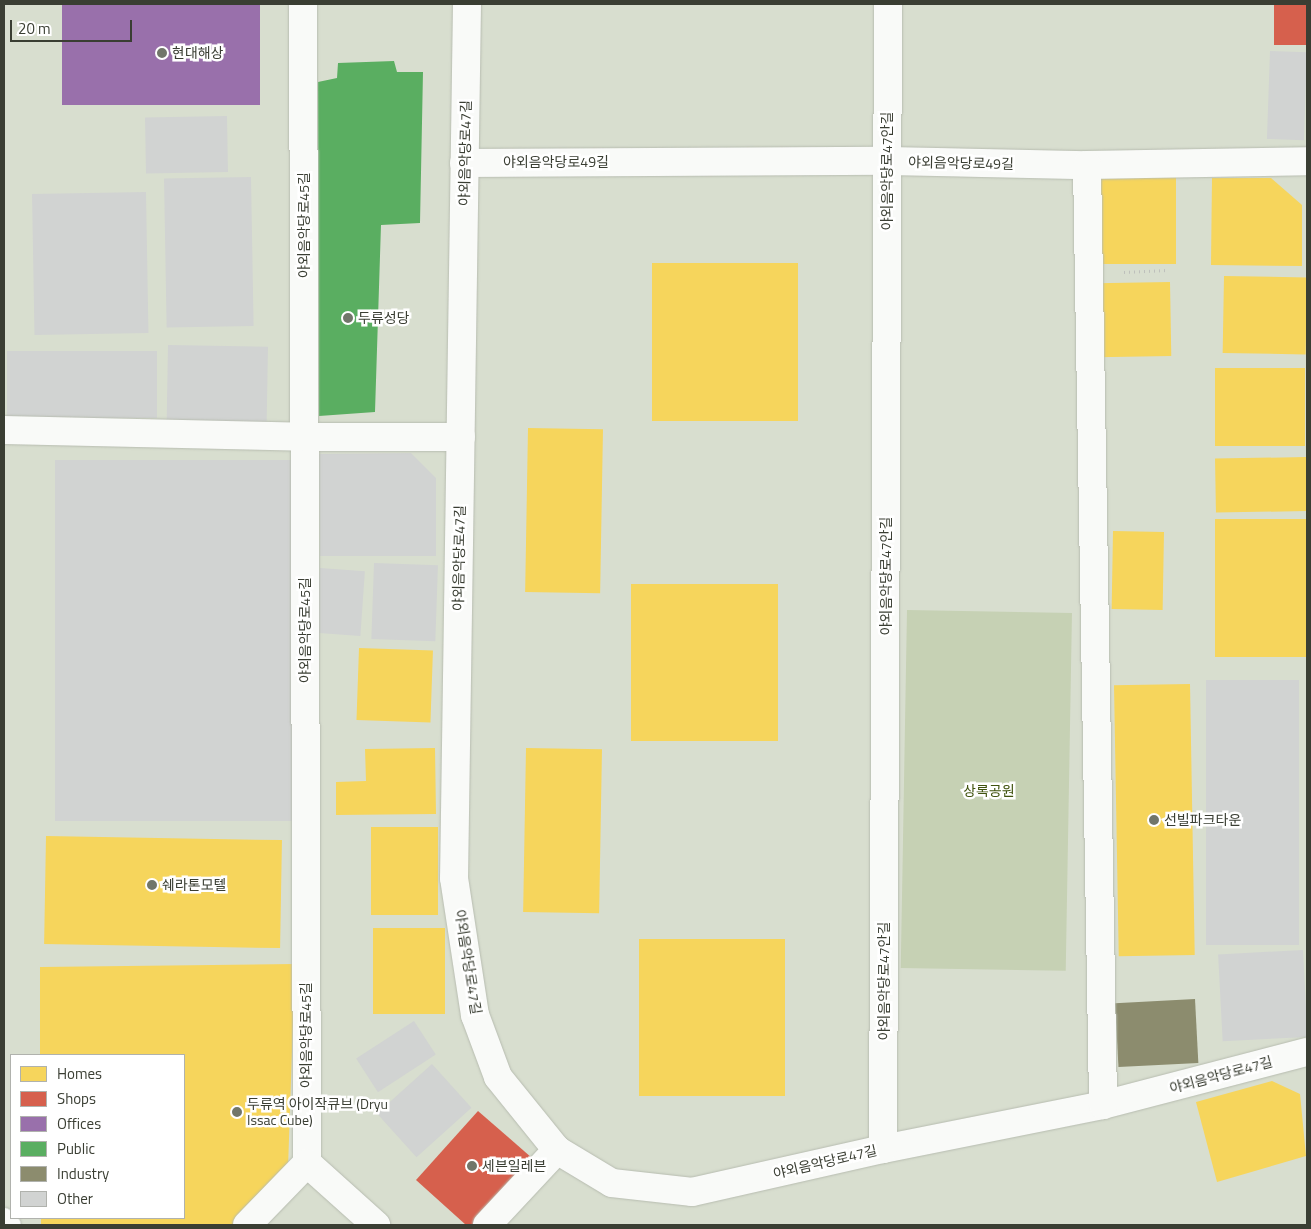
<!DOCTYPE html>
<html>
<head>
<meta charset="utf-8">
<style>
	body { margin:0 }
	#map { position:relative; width:1311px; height:1229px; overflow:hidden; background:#d8decf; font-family:"Titillium Web","Noto Sans KR",sans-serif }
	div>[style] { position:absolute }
	.green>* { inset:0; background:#c6d1b4; transform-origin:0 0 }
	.homes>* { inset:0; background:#f6d55c; transform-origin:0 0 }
	.shops>* { inset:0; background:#d6604d; transform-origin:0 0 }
	.offices>* { inset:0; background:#9970ab; transform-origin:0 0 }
	.public>* { inset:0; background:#5aae61 }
	.industry>* { inset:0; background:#8c8c6e; transform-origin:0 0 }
	.building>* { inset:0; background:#d1d3d2; transform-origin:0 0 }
	.path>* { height:3px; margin-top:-1.5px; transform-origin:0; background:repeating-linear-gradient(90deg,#bec0bc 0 1px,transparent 0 5px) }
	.roads { filter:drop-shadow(0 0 1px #b7bcb0) drop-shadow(0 0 1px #b7bcb0) }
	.lane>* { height:22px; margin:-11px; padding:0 11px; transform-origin:11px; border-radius:11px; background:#f9faf8 }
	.street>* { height:28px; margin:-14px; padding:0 14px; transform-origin:14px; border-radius:14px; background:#f9faf8 }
	.dots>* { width:14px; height:14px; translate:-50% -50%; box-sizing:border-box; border:2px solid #fff; border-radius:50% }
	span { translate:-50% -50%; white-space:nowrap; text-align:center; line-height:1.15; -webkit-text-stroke:5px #fff; paint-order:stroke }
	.poi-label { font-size:14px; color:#3a3e33 }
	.left { translate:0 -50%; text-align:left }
	.street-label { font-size:14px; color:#3a3e33 }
	.park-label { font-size:14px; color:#40530e }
	.frame { position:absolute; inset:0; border:5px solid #3a3e33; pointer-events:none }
	.legend { position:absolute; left:10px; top:1054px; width:175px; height:165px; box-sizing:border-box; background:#fff; border:1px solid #b0b2ad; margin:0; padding:6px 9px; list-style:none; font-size:15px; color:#3a3e33 }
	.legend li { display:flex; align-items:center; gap:10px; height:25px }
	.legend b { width:25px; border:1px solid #b0b2ad }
	.scale { position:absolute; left:10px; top:20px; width:122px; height:22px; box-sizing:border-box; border:2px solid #3a3e33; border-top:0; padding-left:6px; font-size:15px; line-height:18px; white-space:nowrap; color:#3a3e33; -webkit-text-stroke:4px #fff; paint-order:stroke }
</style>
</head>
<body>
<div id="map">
	<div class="green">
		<div style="left:907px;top:610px;width:165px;height:358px;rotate:1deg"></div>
	</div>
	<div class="homes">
		<div style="left:1176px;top:177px;width:87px;height:81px;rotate:90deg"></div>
		<div style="clip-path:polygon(1212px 178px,1271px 178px,1302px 205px,1302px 266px,1211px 265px)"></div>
		<div style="left:798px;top:263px;width:158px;height:146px;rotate:90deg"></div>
		<div style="left:1224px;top:276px;width:83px;height:77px;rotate:1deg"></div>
		<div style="left:1170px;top:282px;width:74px;height:74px;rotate:89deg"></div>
		<div style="left:1215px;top:368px;width:90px;height:78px"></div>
		<div style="left:528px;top:428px;width:75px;height:164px;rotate:1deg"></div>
		<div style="left:1306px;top:457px;width:54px;height:91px;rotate:89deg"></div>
		<div style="left:1307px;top:519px;width:138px;height:92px;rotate:90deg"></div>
		<div style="left:1113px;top:531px;width:51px;height:78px;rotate:1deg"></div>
		<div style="left:778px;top:584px;width:157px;height:147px;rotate:90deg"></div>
		<div style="left:359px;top:648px;width:74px;height:72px;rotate:2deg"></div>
		<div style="left:1190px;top:684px;width:271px;height:76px;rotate:89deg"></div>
		<div style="clip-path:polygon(435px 748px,436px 814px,336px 815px,336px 782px,366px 781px,365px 749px)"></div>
		<div style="left:526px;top:748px;width:76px;height:164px;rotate:1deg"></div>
		<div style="left:371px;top:827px;width:67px;height:88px"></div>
		<div style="left:46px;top:836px;width:236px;height:108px;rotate:1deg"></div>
		<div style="left:373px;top:928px;width:72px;height:86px"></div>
		<div style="left:785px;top:939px;width:157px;height:146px;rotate:90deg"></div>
		<div style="clip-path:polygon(295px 964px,288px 1168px,233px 1225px,41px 1225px,41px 1218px,184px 1218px,184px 1055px,40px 1055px,40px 967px)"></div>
		<div style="clip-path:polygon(1272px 1081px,1300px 1094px,1306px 1156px,1217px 1182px,1196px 1102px)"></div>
	</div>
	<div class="shops">
		<div style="left:1274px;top:4px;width:33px;height:41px"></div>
		<div style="clip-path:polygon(478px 1111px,532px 1158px,472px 1225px,466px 1225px,416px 1180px)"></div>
	</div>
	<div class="offices">
		<div style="left:62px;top:4px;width:198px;height:101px"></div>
	</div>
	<div class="public">
		<div style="clip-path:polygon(394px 61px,397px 72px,423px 72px,420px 223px,381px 225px,375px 412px,319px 416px,318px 82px,337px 78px,338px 63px)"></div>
	</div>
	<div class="industry">
		<div style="left:1195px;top:999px;width:64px;height:80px;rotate:87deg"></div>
	</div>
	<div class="building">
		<div style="left:1270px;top:51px;width:37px;height:88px;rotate:2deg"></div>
		<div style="left:227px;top:116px;width:56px;height:82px;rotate:89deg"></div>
		<div style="left:251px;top:177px;width:149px;height:87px;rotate:89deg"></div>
		<div style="left:146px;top:192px;width:141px;height:114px;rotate:89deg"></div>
		<div style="left:168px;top:345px;width:100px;height:78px;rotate:1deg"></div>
		<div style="left:7px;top:351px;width:150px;height:67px"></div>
		<div style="clip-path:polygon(411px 453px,436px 478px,436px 556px,320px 556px,319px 454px)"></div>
		<div style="left:55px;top:460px;width:238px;height:361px"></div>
		<div style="left:374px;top:563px;width:64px;height:76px;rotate:2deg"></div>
		<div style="left:320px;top:568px;width:45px;height:65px;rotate:4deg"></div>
		<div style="left:1299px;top:680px;width:265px;height:93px;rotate:90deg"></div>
		<div style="left:1303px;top:950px;width:87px;height:85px;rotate:87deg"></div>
		<div style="left:414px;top:1021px;width:40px;height:69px;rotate:57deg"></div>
		<div style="left:432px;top:1064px;width:59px;height:74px;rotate:48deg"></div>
	</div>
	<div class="path">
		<div style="left:1124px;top:272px;width:44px;rotate:-2.6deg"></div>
	</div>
	<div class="roads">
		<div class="lane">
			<div style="left:4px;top:1219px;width:8px;rotate:45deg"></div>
		</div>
		<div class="street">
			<div style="left:303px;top:4px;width:1159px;rotate:89.8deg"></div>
			<div style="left:307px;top:1163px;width:93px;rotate:41.9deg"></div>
			<div style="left:467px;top:4px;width:874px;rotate:90.85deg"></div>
			<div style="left:454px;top:878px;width:139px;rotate:81.3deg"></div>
			<div style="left:475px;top:1015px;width:66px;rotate:69.6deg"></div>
			<div style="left:498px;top:1077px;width:94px;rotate:51.1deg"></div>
			<div style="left:557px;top:1150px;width:64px;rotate:31deg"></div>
			<div style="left:612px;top:1183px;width:81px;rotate:6.4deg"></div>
			<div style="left:692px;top:1192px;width:196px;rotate:-12.7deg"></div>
			<div style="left:883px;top:1149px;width:224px;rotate:-11.3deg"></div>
			<div style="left:1103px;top:1105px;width:211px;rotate:-14.6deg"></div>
			<div style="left:464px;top:163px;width:424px;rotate:-0.3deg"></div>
			<div style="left:888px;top:161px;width:199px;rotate:1.2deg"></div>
			<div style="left:1087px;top:165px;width:220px;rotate:-1deg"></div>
			<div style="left:1087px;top:165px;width:940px;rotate:89.02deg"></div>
			<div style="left:4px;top:430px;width:300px;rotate:1.3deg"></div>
			<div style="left:304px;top:437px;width:157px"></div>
			<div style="left:883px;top:1149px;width:1145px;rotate:-89.75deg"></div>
			<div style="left:247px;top:1225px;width:86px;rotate:-45.9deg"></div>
			<div style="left:487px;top:1225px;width:103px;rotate:-47deg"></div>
		</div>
	</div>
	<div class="dots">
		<div style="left:162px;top:53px;background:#71766a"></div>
		<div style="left:348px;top:318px;background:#71766a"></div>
		<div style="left:1154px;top:820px;background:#71766a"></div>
		<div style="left:152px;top:885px;background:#71766a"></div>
		<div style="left:237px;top:1112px;background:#71766a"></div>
		<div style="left:472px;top:1166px;background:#71766a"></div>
	</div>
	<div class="poi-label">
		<span class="left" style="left:172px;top:53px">현대해상</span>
		<span class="left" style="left:358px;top:318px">두류성당</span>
		<span class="left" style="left:1164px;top:820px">선빌파크타운</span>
		<span class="left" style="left:162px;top:885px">쉐라톤모텔</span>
		<span class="left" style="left:247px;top:1112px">두류역 아이작큐브 (Dryu<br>Issac Cube)</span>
		<span class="left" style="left:482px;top:1166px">세븐일레븐</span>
	</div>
	<div class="street-label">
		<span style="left:465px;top:153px;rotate:-89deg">야외음악당로47길</span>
		<span style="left:556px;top:162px">야외음악당로49길</span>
		<span style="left:961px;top:163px;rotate:1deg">야외음악당로49길</span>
		<span style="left:887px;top:171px;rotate:-90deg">야외음악당로47안길</span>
		<span style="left:304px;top:225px;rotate:-90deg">야외음악당로45길</span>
		<span style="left:459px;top:558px;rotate:-89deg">야외음악당로47길</span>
		<span style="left:886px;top:576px;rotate:-90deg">야외음악당로47안길</span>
		<span style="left:305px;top:630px;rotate:-90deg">야외음악당로45길</span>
		<span style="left:468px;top:962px;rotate:81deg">야외음악당로47길</span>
		<span style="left:884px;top:981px;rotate:-90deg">야외음악당로47안길</span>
		<span style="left:306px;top:1035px;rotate:-90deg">야외음악당로45길</span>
		<span style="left:1221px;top:1075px;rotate:-15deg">야외음악당로47길</span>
		<span style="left:825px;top:1162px;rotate:-13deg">야외음악당로47길</span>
	</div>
	<div class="park-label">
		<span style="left:989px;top:791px">상록공원</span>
	</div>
	<div class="frame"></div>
	<ul class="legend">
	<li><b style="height:14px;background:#f6d55c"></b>Homes</li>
	<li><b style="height:14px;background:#d6604d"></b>Shops</li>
	<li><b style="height:14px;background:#9970ab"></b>Offices</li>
	<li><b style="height:14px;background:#5aae61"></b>Public</li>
	<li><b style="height:14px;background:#8c8c6e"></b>Industry</li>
	<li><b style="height:14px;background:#d1d3d2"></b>Other</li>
	</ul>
	<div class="scale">20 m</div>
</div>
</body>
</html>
